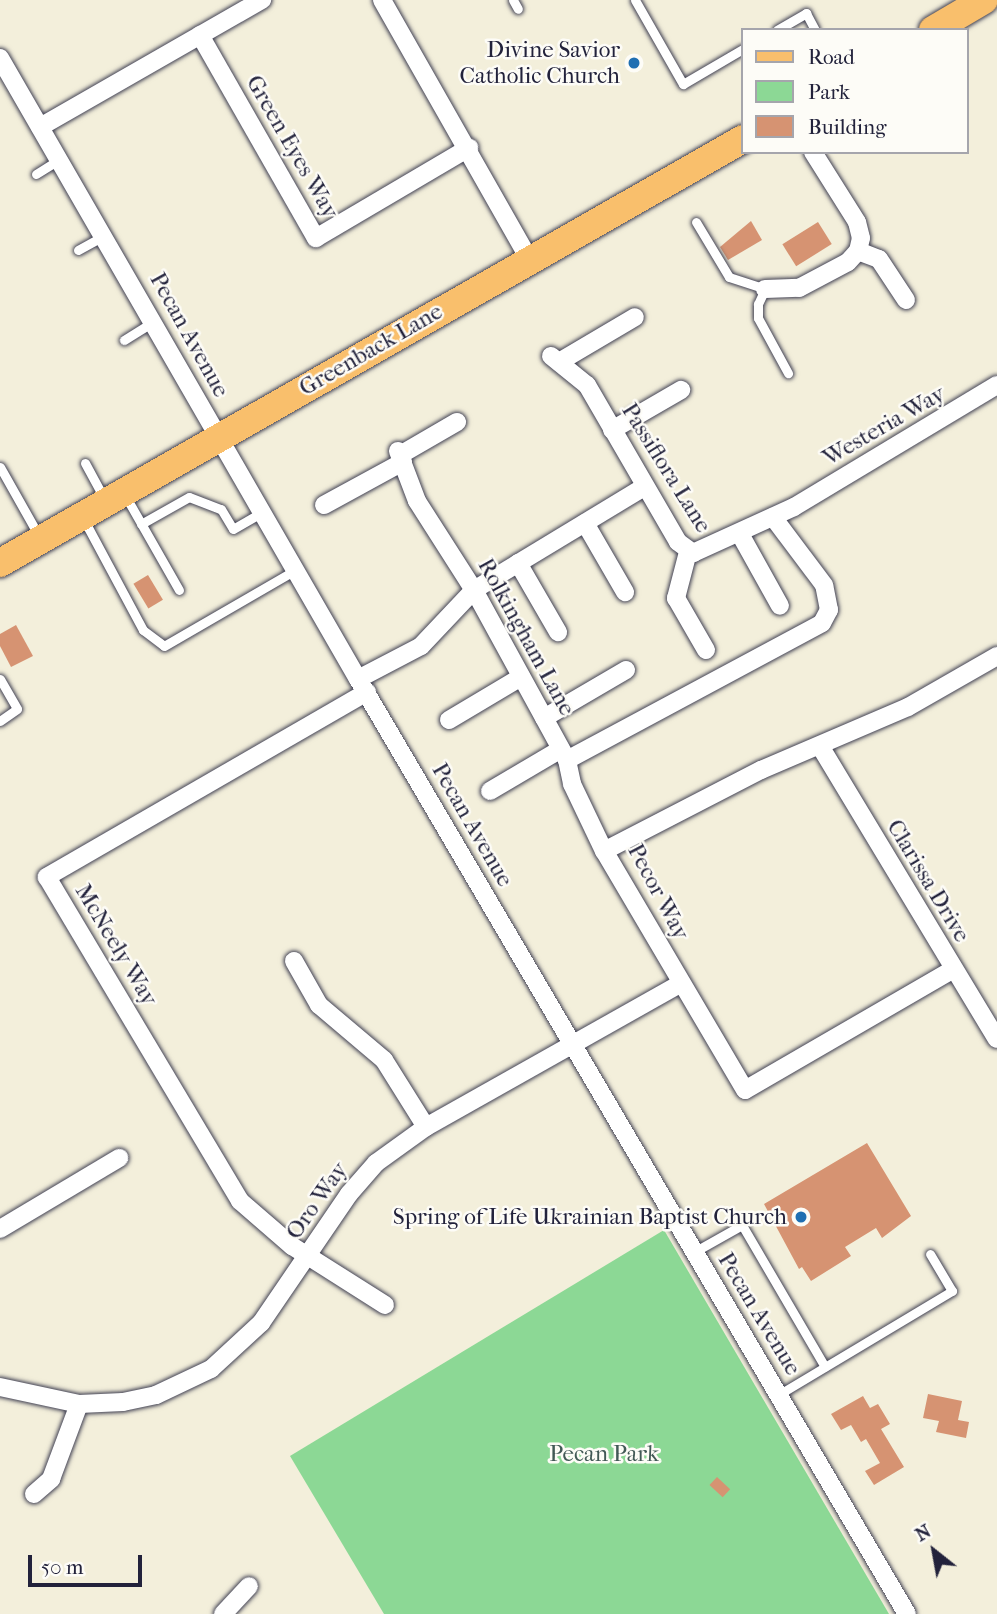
<!DOCTYPE html>
<html>
<head>
<meta charset="utf-8">
<style>
	body { margin:0 }
	#map { position:relative; width:997px; height:1614px; overflow:hidden; background:#f3efdb; font-family:"IM FELL French Canon",serif }
	div>[style] { position:absolute }
	.green>* { inset:0; background:#8cd895 }
	.building>* { inset:0; background:#d69372; transform-origin:0 0 }
	.roads { filter:drop-shadow(0 0 2px #414153) drop-shadow(0 0 2px #414153) }
	.lane>* { height:9px; margin:-4.5px; padding:0 4.5px; transform-origin:4.5px; border-radius:4.5px; background:#fff }
	.street>* { height:18px; margin:-9px; padding:0 9px; transform-origin:9px; border-radius:9px; background:#fff }
	.primary>* { height:28px; margin:-14px; padding:0 14px; transform-origin:14px; border-radius:14px; background:#f9bf6c }
	.dots>* { width:19px; height:19px; translate:-50% -50%; box-sizing:border-box; border:4px solid #fdfcf7; border-radius:50% }
	span { translate:-50% -50%; white-space:nowrap; text-align:center; line-height:1.15; -webkit-text-stroke:5px #fdfcf7; paint-order:stroke }
	.poi-label { font-size:23px; color:#22223b }
	.right { translate:-100% -50%; text-align:right }
	.street-label { font-size:23px; color:#22223b }
	.park-label { font-size:23px; color:#425956 }
	.legend { position:absolute; left:741px; top:28px; width:228px; height:126px; box-sizing:border-box; background:#fdfcf7; border:2px solid #a5a5ac; margin:0; padding:9px 12px; list-style:none; font-size:21px; color:#22223b }
	.legend li { display:flex; align-items:center; gap:14px; height:35px }
	.legend b { width:35px; border:2px solid #a5a5ac }
	.north { position:absolute; left:899px; top:1516px; width:70px; height:70px; -webkit-text-stroke:5px #fdfcf7; paint-order:stroke; rotate:329deg; font-size:19px; font-weight:700; line-height:28px; text-align:center; color:#22223b }
	.north::after { content:''; display:block; margin:auto; width:24px; height:32px; background:#22223b; clip-path:polygon(50% 0,100% 100%,50% 72%,0 100%) }
	.scale { position:absolute; left:28px; top:1555px; width:114px; height:32px; box-sizing:border-box; border:4px solid #22223b; border-top:0; padding-left:9px; font-size:21px; line-height:24px; white-space:nowrap; color:#22223b; -webkit-text-stroke:5px #fdfcf7; paint-order:stroke }
</style>
</head>
<body>
<div id="map">
	<div class="green">
		<div style="clip-path:polygon(664px 1230px,889px 1614px,384px 1614px,290px 1456px)"></div>
	</div>
	<div class="building">
		<div style="clip-path:polygon(751px 221px,762px 240px,728px 260px,720px 247px)"></div>
		<div style="left:818px;top:222px;width:26px;height:42px;rotate:58deg"></div>
		<div style="left:148px;top:575px;width:29px;height:17px;rotate:59deg"></div>
		<div style="clip-path:polygon(16px 625px,33px 656px,11px 667px,0 646px,0 634px)"></div>
		<div style="clip-path:polygon(867px 1143px,911px 1216px,882px 1238px,876px 1228px,845px 1247px,851px 1256px,811px 1281px,802px 1267px,799px 1269px,764px 1204px)"></div>
		<div style="clip-path:polygon(928px 1394px,962px 1401px,958px 1420px,969px 1422px,966px 1438px,936px 1432px,939px 1421px,923px 1418px)"></div>
		<div style="clip-path:polygon(863px 1396px,870px 1408px,878px 1404px,890px 1424px,881px 1429px,904px 1467px,874px 1485px,865px 1471px,880px 1463px,866px 1439px,861px 1442px,851px 1425px,841px 1430px,831px 1414px)"></div>
		<div style="left:717px;top:1477px;width:18px;height:11px;rotate:43deg"></div>
	</div>
	<div class="roads">
		<div class="lane">
			<div style="left:513px;top:0;width:10px;rotate:61deg"></div>
			<div style="left:635px;top:0;width:97px;rotate:60.3deg"></div>
			<div style="left:683px;top:84px;width:69px;rotate:-30.3deg"></div>
			<div style="left:777px;top:30px;width:34px;rotate:-30deg"></div>
			<div style="left:806px;top:13px;width:19px;rotate:62deg"></div>
			<div style="left:36px;top:174px;width:28px;rotate:-32deg"></div>
			<div style="left:696px;top:222px;width:64px;rotate:59deg"></div>
			<div style="left:729px;top:277px;width:38px;rotate:18deg"></div>
			<div style="left:765px;top:289px;width:17px;rotate:115deg"></div>
			<div style="left:758px;top:304px;width:14px;rotate:90deg"></div>
			<div style="left:758px;top:318px;width:63px;rotate:61.4deg"></div>
			<div style="left:78px;top:250px;width:29px;rotate:-29deg"></div>
			<div style="left:124px;top:340px;width:34px;rotate:-32deg"></div>
			<div style="left:85px;top:463px;width:42px;rotate:61.6deg"></div>
			<div style="left:0;top:467px;width:81px;rotate:60.6deg"></div>
			<div style="left:126px;top:497px;width:107px;rotate:60.3deg"></div>
			<div style="left:84px;top:520px;width:125px;rotate:61.8deg"></div>
			<div style="left:143px;top:630px;width:26px;rotate:37deg"></div>
			<div style="left:164px;top:646px;width:151px;rotate:-30.1deg"></div>
			<div style="left:141px;top:524px;width:55px;rotate:-29.4deg"></div>
			<div style="left:189px;top:497px;width:34px;rotate:21deg"></div>
			<div style="left:221px;top:509px;width:23px;rotate:59deg"></div>
			<div style="left:233px;top:529px;width:34px;rotate:-30deg"></div>
			<div style="left:0;top:679px;width:34px;rotate:60deg"></div>
			<div style="left:17px;top:709px;width:21px;rotate:145deg"></div>
			<div style="left:694px;top:1252px;width:55px;rotate:-29.4deg"></div>
			<div style="left:742px;top:1225px;width:164px;rotate:59.7deg"></div>
			<div style="left:778px;top:1395px;width:203px;rotate:-30.9deg"></div>
			<div style="left:952px;top:1291px;width:43px;rotate:-120.7deg"></div>
		</div>
		<div class="street">
			<div style="left:382px;top:0;width:299px;rotate:60.4deg"></div>
			<div style="left:200px;top:35px;width:234px;rotate:60.3deg"></div>
			<div style="left:316px;top:238px;width:178px;rotate:-30.5deg"></div>
			<div style="left:0;top:58px;width:717px;rotate:60.04deg"></div>
			<div style="left:358px;top:679px;width:1084px;rotate:59.58deg"></div>
			<div style="left:40px;top:127px;width:256px;rotate:-29.8deg"></div>
			<div style="left:858px;top:251px;width:22px;rotate:21deg"></div>
			<div style="left:879px;top:259px;width:49px;rotate:56.6deg"></div>
			<div style="left:765px;top:289px;width:34px;rotate:-2deg"></div>
			<div style="left:799px;top:288px;width:55px;rotate:-28deg"></div>
			<div style="left:848px;top:262px;width:15px;rotate:-48deg"></div>
			<div style="left:858px;top:251px;width:13px;rotate:-77deg"></div>
			<div style="left:861px;top:238px;width:16px;rotate:-104deg"></div>
			<div style="left:857px;top:222px;width:83px;rotate:-122.2deg"></div>
			<div style="left:551px;top:356px;width:46px;rotate:38.9deg"></div>
			<div style="left:587px;top:385px;width:181px;rotate:59.9deg"></div>
			<div style="left:678px;top:542px;width:19px;rotate:36deg"></div>
			<div style="left:693px;top:553px;width:111px;rotate:-24.5deg"></div>
			<div style="left:794px;top:507px;width:237px;rotate:-31deg"></div>
			<div style="left:559px;top:362px;width:88px;rotate:-30.6deg"></div>
			<div style="left:612px;top:430px;width:80px;rotate:-30.1deg"></div>
			<div style="left:398px;top:451px;width:53px;rotate:69.2deg"></div>
			<div style="left:417px;top:501px;width:106px;rotate:57.4deg"></div>
			<div style="left:474px;top:590px;width:194px;rotate:61.3deg"></div>
			<div style="left:567px;top:760px;width:25px;rotate:78deg"></div>
			<div style="left:572px;top:784px;width:74px;rotate:64.5deg"></div>
			<div style="left:400px;top:455px;width:66px;rotate:-30.1deg"></div>
			<div style="left:324px;top:505px;width:90px;rotate:-28.6deg"></div>
			<div style="left:585px;top:523px;width:80px;rotate:59.9deg"></div>
			<div style="left:740px;top:534px;width:82px;rotate:60.9deg"></div>
			<div style="left:688px;top:552px;width:48px;rotate:104.6deg"></div>
			<div style="left:676px;top:598px;width:60px;rotate:60deg"></div>
			<div style="left:518px;top:563px;width:80px;rotate:59.9deg"></div>
			<div style="left:358px;top:679px;width:71px;rotate:-27.6deg"></div>
			<div style="left:421px;top:646px;width:77px;rotate:-46.6deg"></div>
			<div style="left:474px;top:590px;width:199px;rotate:-31.2deg"></div>
			<div style="left:367px;top:692px;width:370px;rotate:150deg"></div>
			<div style="left:47px;top:877px;width:377px;rotate:59.2deg"></div>
			<div style="left:240px;top:1201px;width:69px;rotate:40.9deg"></div>
			<div style="left:292px;top:1246px;width:110px;rotate:32.4deg"></div>
			<div style="left:544px;top:718px;width:95px;rotate:-30.3deg"></div>
			<div style="left:449px;top:720px;width:84px;rotate:-30.8deg"></div>
			<div style="left:820px;top:746px;width:342px;rotate:58.9deg"></div>
			<div style="left:567px;top:760px;width:289px;rotate:-28.2deg"></div>
			<div style="left:822px;top:623px;width:15px;rotate:-62deg"></div>
			<div style="left:829px;top:610px;width:25px;rotate:-101deg"></div>
			<div style="left:824px;top:585px;width:85px;rotate:-126.9deg"></div>
			<div style="left:490px;top:791px;width:82px;rotate:-30.6deg"></div>
			<div style="left:294px;top:961px;width:51px;rotate:60.4deg"></div>
			<div style="left:319px;top:1005px;width:85px;rotate:40.2deg"></div>
			<div style="left:384px;top:1060px;width:79px;rotate:57.9deg"></div>
			<div style="left:952px;top:970px;width:239px;rotate:149.9deg"></div>
			<div style="left:745px;top:1090px;width:277px;rotate:-120.5deg"></div>
			<div style="left:604px;top:851px;width:177px;rotate:-27.3deg"></div>
			<div style="left:761px;top:770px;width:160px;rotate:-23.2deg"></div>
			<div style="left:908px;top:707px;width:103px;rotate:-29.8deg"></div>
			<div style="left:0;top:1229px;width:139px;rotate:-30.8deg"></div>
			<div style="left:0;top:1387px;width:81px;rotate:12.1deg"></div>
			<div style="left:79px;top:1404px;width:44px;rotate:-2.6deg"></div>
			<div style="left:123px;top:1402px;width:34px;rotate:-12deg"></div>
			<div style="left:156px;top:1395px;width:61px;rotate:-25.3deg"></div>
			<div style="left:211px;top:1369px;width:68px;rotate:-42.6deg"></div>
			<div style="left:261px;top:1323px;width:156px;rotate:-55.7deg"></div>
			<div style="left:349px;top:1194px;width:41px;rotate:-48.9deg"></div>
			<div style="left:376px;top:1163px;width:62px;rotate:-35.8deg"></div>
			<div style="left:426px;top:1127px;width:291px;rotate:-29.4deg"></div>
			<div style="left:34px;top:1494px;width:23px;rotate:-41deg"></div>
			<div style="left:51px;top:1479px;width:80px;rotate:-69.5deg"></div>
			<div style="left:223px;top:1614px;width:38px;rotate:-47deg"></div>
		</div>
		<div class="primary">
			<div style="left:933px;top:30px;width:59px;rotate:-30.5deg"></div>
			<div style="left:0;top:563px;width:855px;rotate:-29.71deg"></div>
		</div>
	</div>
	<div class="dots">
		<div style="left:634px;top:63px;background:#1f6fb2"></div>
		<div style="left:801px;top:1217px;background:#1f6fb2"></div>
	</div>
	<div class="poi-label">
		<span class="right" style="left:620px;top:63px">Divine Savior<br>Catholic Church</span>
		<span class="right" style="left:787px;top:1217px">Spring of Life Ukrainian Baptist Church</span>
	</div>
	<div class="street-label">
		<span style="left:292px;top:147px;rotate:60deg">Green Eyes Way</span>
		<span style="left:189px;top:335px;rotate:61deg">Pecan Avenue</span>
		<span style="left:371px;top:350px;rotate:-30deg">Greenback Lane</span>
		<span style="left:884px;top:426px;rotate:-30deg">Westeria Way</span>
		<span style="left:666px;top:468px;rotate:58deg">Passiflora Lane</span>
		<span style="left:526px;top:637px;rotate:61deg">Rolkingham Lane</span>
		<span style="left:472px;top:825px;rotate:60deg">Pecan Avenue</span>
		<span style="left:928px;top:881px;rotate:59deg">Clarissa Drive</span>
		<span style="left:658px;top:892px;rotate:62deg">Pecor Way</span>
		<span style="left:116px;top:945px;rotate:59deg">McNeely Way</span>
		<span style="left:317px;top:1201px;rotate:-55deg">Oro Way</span>
		<span style="left:759px;top:1314px;rotate:59deg">Pecan Avenue</span>
	</div>
	<div class="park-label">
		<span style="left:604px;top:1454px">Pecan Park</span>
	</div>
	<ul class="legend">
	<li><b style="height:9px;background:#f9bf6c"></b>Road</li>
	<li><b style="height:19px;background:#8cd895"></b>Park</li>
	<li><b style="height:19px;background:#d69372"></b>Building</li>
	</ul>
	<div class="north">N</div>
	<div class="scale">50 m</div>
</div>
</body>
</html>
